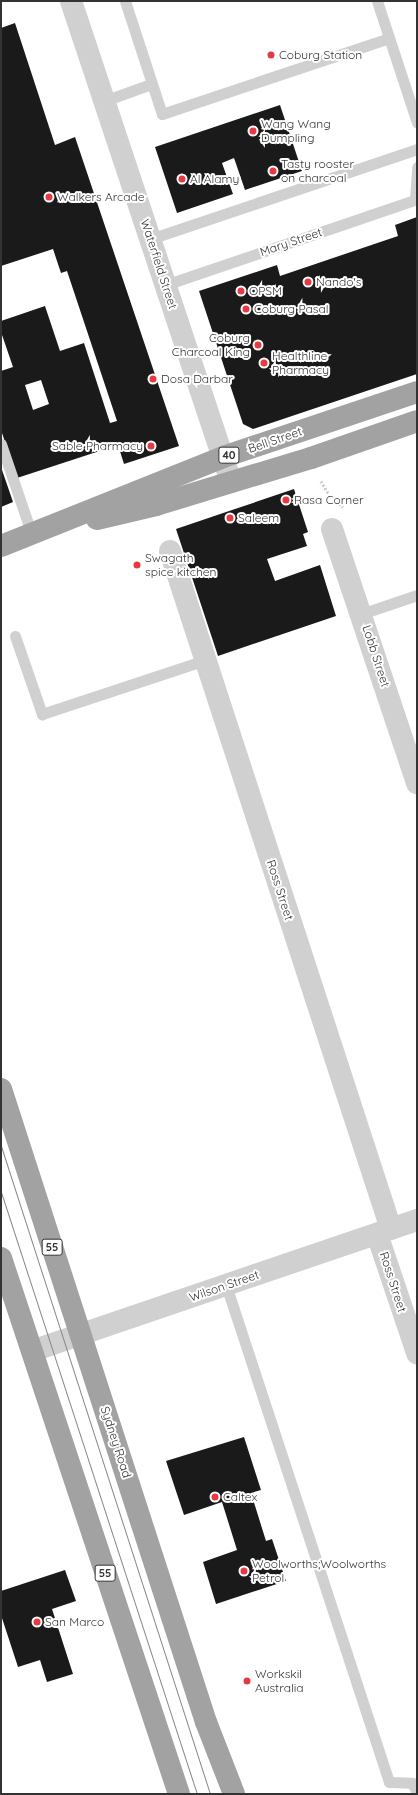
<!DOCTYPE html>
<html>
<head>
<meta charset="utf-8">
<style>
	body { margin:0 }
	#map { position:relative; width:418px; height:1795px; overflow:hidden; background:#fff; font-family:Quicksand,sans-serif }
	div>[style] { position:absolute }
	.building>* { inset:0; background:#1a1a1a }
	.path>* { height:2.5px; margin-top:-1.25px; transform-origin:0; background:repeating-linear-gradient(90deg,#cdcdcd 0 2px,transparent 0 4px) }
	.service>* { height:11px; margin:-5.5px; padding:0 5.5px; transform-origin:5.5px; border-radius:5.5px; background:#d0d0d0 }
	.minor>* { height:22px; margin:-11px; padding:0 11px; transform-origin:11px; border-radius:11px; background:#d0d0d0 }
	.tertiary>* { height:22px; margin:-11px; padding:0 11px; transform-origin:11px; border-radius:11px; background:#d0d0d0 }
	.trunk>* { height:22px; margin:-11px; padding:0 11px; transform-origin:11px; border-radius:11px; background:#a2a2a2 }
	.tram>* { height:1px; margin:-0.5px; padding:0 0.5px; transform-origin:0.5px; border-radius:0.5px; background:#888 }
	.dots>* { width:11px; height:11px; translate:-50% -50%; box-sizing:border-box; border:2px solid #fff; border-radius:50% }
	span { translate:-50% -50%; white-space:nowrap; text-align:center; line-height:1.15; -webkit-text-stroke:4px #fff; paint-order:stroke }
	.shield-label span { padding:1px 3px; background:#fff; border:1px solid; border-radius:3px; -webkit-text-stroke-width:0 }
	.shield-label { font-size:11px; color:#333; font-weight:700 }
	.poi-label { font-size:12px; color:#333 }
	.left { translate:0 -50%; text-align:left }
	.right { translate:-100% -50%; text-align:right }
	.street-label { font-size:12px; color:#333 }
	.frame { position:absolute; inset:0; border:2px solid #333; pointer-events:none }
</style>
</head>
<body>
<div id="map">
	<div class="building">
		<div style="clip-path:polygon(evenodd,15px 23px,55px 145px,75px 137px,179px 446px,124px 464px,118px 445px,17px 478px,1px 430px,1px 371px,13px 367px,1px 332px,1px 321px,45px 306px,60px 351px,84px 343px,110px 423px,117px 421px,67px 271px,61px 273px,53px 249px,1px 266px,1px 28px,15px 23px,41px 380px,49px 404px,33px 410px,25px 385px,41px 380px)"></div>
		<div style="clip-path:polygon(280px 105px,302px 171px,245px 190px,234px 158px,222px 163px,233px 194px,177px 213px,155px 147px)"></div>
		<div style="clip-path:polygon(417px 217px,417px 374px,253px 429px,243px 424px,199px 291px,277px 265px,280px 276px,398px 236px,395px 225px)"></div>
		<div style="clip-path:polygon(1px 467px,13px 502px,1px 507px)"></div>
		<div style="clip-path:polygon(294px 489px,308px 532px,303px 534px,307px 546px,267px 559px,275px 581px,320px 565px,336px 616px,218px 656px,176px 529px)"></div>
		<div style="clip-path:polygon(244px 1437px,261px 1490px,251px 1493px,266px 1541px,272px 1539px,286px 1581px,216px 1604px,203px 1562px,237px 1550px,222px 1502px,184px 1515px,166px 1461px)"></div>
		<div style="clip-path:polygon(65px 1570px,76px 1601px,52px 1609px,73px 1674px,47px 1682px,40px 1660px,18px 1667px,1px 1615px,1px 1591px)"></div>
	</div>
	<div class="path">
		<div style="left:321px;top:481px;width:17px;rotate:59deg"></div>
		<div style="left:330px;top:496px;width:17px;rotate:40deg"></div>
	</div>
	<div class="service">
		<div style="left:125px;top:1px;width:119px;rotate:71.9deg"></div>
		<div style="left:162px;top:114px;width:239px;rotate:-18.5deg"></div>
		<div style="left:377px;top:1px;width:128px;rotate:71.8deg"></div>
		<div style="left:104px;top:101px;width:50px;rotate:-19.9deg"></div>
		<div style="left:415px;top:199px;width:32px;rotate:-86deg"></div>
		<div style="left:150px;top:239px;width:282px;rotate:-18.6deg"></div>
		<div style="left:165px;top:285px;width:266px;rotate:-18.8deg"></div>
		<div style="left:1px;top:444px;width:96px;rotate:71.2deg"></div>
		<div style="left:361px;top:614px;width:59px;rotate:-18.7deg"></div>
		<div style="left:15px;top:636px;width:83px;rotate:70.9deg"></div>
		<div style="left:42px;top:714px;width:172px;rotate:-18.3deg"></div>
		<div style="left:226px;top:1285px;width:523px;rotate:71.84deg"></div>
		<div style="left:389px;top:1782px;width:23px;rotate:2deg"></div>
		<div style="left:412px;top:1783px;width:10px;rotate:61deg"></div>
	</div>
	<div class="minor">
		<div style="left:332px;top:529px;width:268px;rotate:71.5deg"></div>
		<div style="left:170px;top:551px;width:713px;rotate:71.95deg"></div>
		<div style="left:377px;top:1234px;width:126px;rotate:71.4deg"></div>
		<div style="left:32px;top:1351px;width:407px;rotate:-18.8deg"></div>
	</div>
	<div class="tertiary">
		<div style="left:71px;top:1px;width:507px;rotate:71.6deg"></div>
	</div>
	<div class="trunk">
		<div style="left:97px;top:519px;width:61px;rotate:-13.3deg"></div>
		<div style="left:156px;top:505px;width:162px;rotate:-16.9deg"></div>
		<div style="left:311px;top:458px;width:112px;rotate:-19.2deg"></div>
		<div style="left:1px;top:546px;width:239px;rotate:-21.8deg"></div>
		<div style="left:223px;top:457px;width:205px;rotate:-18.5deg"></div>
		<div style="left:1px;top:1089px;width:665px;rotate:72.06deg"></div>
		<div style="left:206px;top:1722px;width:77px;rotate:68.7deg"></div>
		<div style="left:1px;top:1258px;width:565px;rotate:71.63deg"></div>
	</div>
	<div class="tram">
		<div style="left:1px;top:1146px;width:681px;rotate:72.12deg"></div>
		<div style="left:1px;top:1192px;width:633px;rotate:71.97deg"></div>
	</div>
	<div class="dots">
		<div style="left:271px;top:55px;background:#e63946"></div>
		<div style="left:253px;top:131px;background:#e63946"></div>
		<div style="left:273px;top:171px;background:#e63946"></div>
		<div style="left:182px;top:179px;background:#e63946"></div>
		<div style="left:49px;top:197px;background:#e63946"></div>
		<div style="left:308px;top:282px;background:#e63946"></div>
		<div style="left:241px;top:291px;background:#e63946"></div>
		<div style="left:246px;top:309px;background:#e63946"></div>
		<div style="left:258px;top:345px;background:#e63946"></div>
		<div style="left:264px;top:363px;background:#e63946"></div>
		<div style="left:153px;top:379px;background:#e63946"></div>
		<div style="left:151px;top:446px;background:#e63946"></div>
		<div style="left:286px;top:500px;background:#e63946"></div>
		<div style="left:230px;top:518px;background:#e63946"></div>
		<div style="left:137px;top:565px;background:#e63946"></div>
		<div style="left:215px;top:1497px;background:#e63946"></div>
		<div style="left:244px;top:1571px;background:#e63946"></div>
		<div style="left:37px;top:1622px;background:#e63946"></div>
		<div style="left:247px;top:1681px;background:#e63946"></div>
	</div>
	<div class="shield-label">
		<span style="left:229px;top:455px">40</span>
		<span style="left:52px;top:1247px">55</span>
		<span style="left:105px;top:1573px">55</span>
	</div>
	<div class="poi-label">
		<span class="left" style="left:279px;top:55px">Coburg Station</span>
		<span class="left" style="left:261px;top:131px">Wang Wang<br>Dumpling</span>
		<span class="left" style="left:281px;top:171px">Tasty rooster<br>on charcoal</span>
		<span class="left" style="left:190px;top:179px">Al Alamy</span>
		<span class="left" style="left:57px;top:197px">Walkers Arcade</span>
		<span class="left" style="left:316px;top:282px">Nando's</span>
		<span class="left" style="left:249px;top:291px">OPSM</span>
		<span class="left" style="left:254px;top:309px">Coburg Pasal</span>
		<span class="right" style="left:250px;top:345px">Coburg<br>Charcoal King</span>
		<span class="left" style="left:272px;top:363px">Healthline<br>Pharmacy</span>
		<span class="left" style="left:161px;top:379px">Dosa Darbar</span>
		<span class="right" style="left:143px;top:446px">Sable Pharmacy</span>
		<span class="left" style="left:294px;top:500px">Rasa Corner</span>
		<span class="left" style="left:238px;top:518px">Saleem</span>
		<span class="left" style="left:145px;top:565px">Swagath<br>spice kitchen</span>
		<span class="left" style="left:223px;top:1497px">Caltex</span>
		<span class="left" style="left:252px;top:1571px">Woolworths;Woolworths<br>Petrol</span>
		<span class="left" style="left:45px;top:1622px">San Marco</span>
		<span class="left" style="left:255px;top:1681px">Workskil<br>Australia</span>
	</div>
	<div class="street-label">
		<span style="left:291px;top:242px;rotate:-19deg">Mary Street</span>
		<span style="left:159px;top:264px;rotate:72deg">Waterfield Street</span>
		<span style="left:275px;top:440px;rotate:-19deg">Bell Street</span>
		<span style="left:376px;top:656px;rotate:72deg">Lobb Street</span>
		<span style="left:280px;top:890px;rotate:72deg">Ross Street</span>
		<span style="left:393px;top:1282px;rotate:72deg">Ross Street</span>
		<span style="left:224px;top:1286px;rotate:-19deg">Wilson Street</span>
		<span style="left:116px;top:1442px;rotate:72deg">Sydney Road</span>
	</div>
	<div class="frame"></div>
</div>
</body>
</html>
